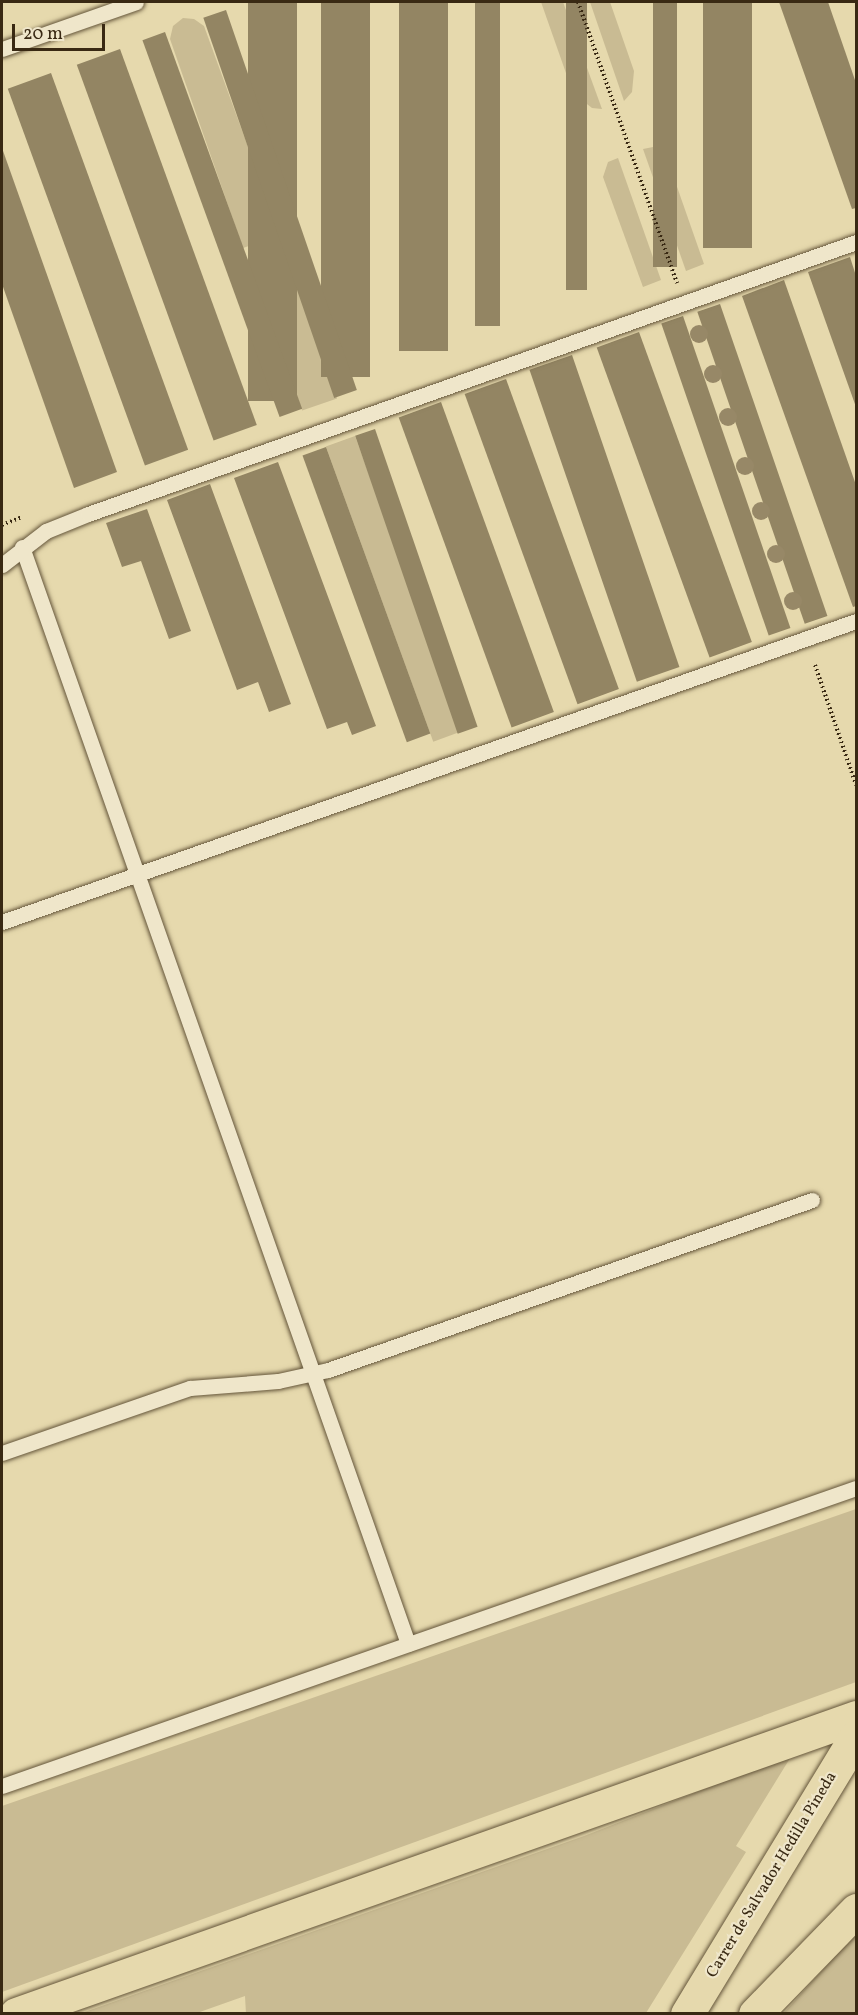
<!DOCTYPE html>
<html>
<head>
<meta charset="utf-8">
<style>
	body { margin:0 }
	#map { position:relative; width:858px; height:2015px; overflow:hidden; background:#e6d9ad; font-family:Vollkorn,serif }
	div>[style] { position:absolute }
	.green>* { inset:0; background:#c9bb93; transform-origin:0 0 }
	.building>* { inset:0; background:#938563; transform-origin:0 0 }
	.path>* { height:4px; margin-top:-2px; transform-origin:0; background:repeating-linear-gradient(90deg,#392913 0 1.5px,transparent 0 4.5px) }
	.roads { filter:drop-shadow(0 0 2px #64553a) drop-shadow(0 0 2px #64553a) }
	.service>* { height:15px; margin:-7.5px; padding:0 7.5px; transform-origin:7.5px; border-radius:7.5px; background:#efe6ca }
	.primary>* { height:33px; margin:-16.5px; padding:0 16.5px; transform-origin:16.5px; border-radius:16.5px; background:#e6d9ad }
	.trees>* { width:18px; height:18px; margin:-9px; border-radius:50%; background:#978867 }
	span { translate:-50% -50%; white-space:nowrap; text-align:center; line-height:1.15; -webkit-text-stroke:4.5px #efe6ca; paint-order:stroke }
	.street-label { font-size:16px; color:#392913 }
	.frame { position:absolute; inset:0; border:3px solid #392913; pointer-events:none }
	.scale { position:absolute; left:12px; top:24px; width:93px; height:27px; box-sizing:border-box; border:3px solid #392913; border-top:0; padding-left:8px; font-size:18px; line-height:21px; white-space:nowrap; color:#392913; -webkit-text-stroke:4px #efe6ca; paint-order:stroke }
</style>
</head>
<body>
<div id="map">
	<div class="green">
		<div style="clip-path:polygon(541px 2px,563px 2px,602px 109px,592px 108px,573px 93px)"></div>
		<div style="clip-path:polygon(590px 2px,610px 2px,634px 71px,632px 92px,624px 101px)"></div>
		<div style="clip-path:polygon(183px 18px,194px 19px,204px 26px,280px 235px,243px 248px,170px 39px,173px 26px)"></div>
		<div style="clip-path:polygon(653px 147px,668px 161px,704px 264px,686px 271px,643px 149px)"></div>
		<div style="clip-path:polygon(618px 158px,661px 280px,643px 287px,603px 177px,608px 162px)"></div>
		<div style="left:298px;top:285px;width:120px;height:37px;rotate:71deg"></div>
		<div style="left:355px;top:436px;width:314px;height:31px;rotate:70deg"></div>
		<div style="clip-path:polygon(856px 1509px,856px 1682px,2px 1992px,2px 1806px)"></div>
		<div style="clip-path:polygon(792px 1755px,736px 1846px,746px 1852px,646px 2013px,246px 2014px,245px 1996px,197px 2013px,79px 2014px,584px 1836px)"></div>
		<div style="clip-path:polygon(856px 1934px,856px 2013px,783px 2014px,844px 1946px)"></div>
	</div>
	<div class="building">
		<div style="left:248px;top:2px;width:49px;height:399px"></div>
		<div style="left:321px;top:2px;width:49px;height:375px"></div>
		<div style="left:399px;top:2px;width:49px;height:349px"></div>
		<div style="left:475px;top:2px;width:25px;height:324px"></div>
		<div style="left:566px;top:2px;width:21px;height:288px"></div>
		<div style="left:653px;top:2px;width:24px;height:265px"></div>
		<div style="left:703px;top:2px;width:49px;height:246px"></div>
		<div style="clip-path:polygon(779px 2px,828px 2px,856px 83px,856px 208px,852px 209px)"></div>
		<div style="left:226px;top:10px;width:402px;height:24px;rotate:71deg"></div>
		<div style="left:165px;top:32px;width:401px;height:24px;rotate:70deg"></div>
		<div style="left:120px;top:49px;width:400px;height:46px;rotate:70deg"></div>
		<div style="left:51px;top:73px;width:401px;height:46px;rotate:70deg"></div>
		<div style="clip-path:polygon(2px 148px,117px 472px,74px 488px,2px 284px)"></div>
		<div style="clip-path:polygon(850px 257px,856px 276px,856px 407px,808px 272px)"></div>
		<div style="clip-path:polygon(784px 280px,856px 485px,856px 606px,853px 607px,742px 296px)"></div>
		<div style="left:720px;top:304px;width:330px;height:24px;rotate:71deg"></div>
		<div style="left:683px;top:316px;width:330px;height:23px;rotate:71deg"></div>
		<div style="left:639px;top:332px;width:330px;height:45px;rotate:70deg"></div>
		<div style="left:572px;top:355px;width:330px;height:45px;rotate:71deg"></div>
		<div style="left:506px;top:379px;width:330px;height:44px;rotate:70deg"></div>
		<div style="left:441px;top:402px;width:330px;height:45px;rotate:70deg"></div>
		<div style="left:375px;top:429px;width:315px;height:21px;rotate:71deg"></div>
		<div style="left:326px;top:447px;width:305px;height:25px;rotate:70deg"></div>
		<div style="clip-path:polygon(278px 462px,376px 726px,352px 735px,347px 722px,327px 729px,234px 478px)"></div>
		<div style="clip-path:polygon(210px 484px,291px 704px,269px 712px,258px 682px,237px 690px,167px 500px)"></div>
		<div style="clip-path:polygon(147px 509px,191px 631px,169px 639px,141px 561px,122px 567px,106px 523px)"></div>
	</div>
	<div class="path">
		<div style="left:578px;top:2px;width:298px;rotate:70.6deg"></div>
		<div style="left:2px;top:525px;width:22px;rotate:-22deg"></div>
		<div style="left:815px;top:665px;width:127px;rotate:71.1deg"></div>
	</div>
	<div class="roads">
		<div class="service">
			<div style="left:2px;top:49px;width:142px;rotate:-19.3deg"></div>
			<div style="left:22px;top:547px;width:1163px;rotate:70.61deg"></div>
			<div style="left:2px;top:565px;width:56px;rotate:-37.7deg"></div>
			<div style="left:46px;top:531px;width:45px;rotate:-22deg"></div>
			<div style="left:88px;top:514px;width:815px;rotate:-19.5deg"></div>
			<div style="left:2px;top:922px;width:905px;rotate:-19.42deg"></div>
			<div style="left:2px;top:1453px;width:199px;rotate:-19.1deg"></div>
			<div style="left:190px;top:1388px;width:88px;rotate:-4.5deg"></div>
			<div style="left:278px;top:1381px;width:51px;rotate:-12.4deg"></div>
			<div style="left:328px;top:1370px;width:513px;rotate:-19.35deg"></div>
			<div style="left:2px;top:1786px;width:904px;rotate:-19.24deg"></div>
		</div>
		<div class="primary">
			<div style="left:16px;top:2014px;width:891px;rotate:-19.47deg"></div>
			<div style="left:687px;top:2014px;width:325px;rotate:-58.7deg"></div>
			<div style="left:755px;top:2014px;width:145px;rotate:-45.8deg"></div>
		</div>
	</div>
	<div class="trees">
		<div style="left:699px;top:334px"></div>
		<div style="left:713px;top:374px"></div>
		<div style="left:728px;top:417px"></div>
		<div style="left:745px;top:466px"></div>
		<div style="left:761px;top:511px"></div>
		<div style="left:776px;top:554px"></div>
		<div style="left:793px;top:601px"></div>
	</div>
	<div class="street-label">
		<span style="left:772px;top:1875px;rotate:-59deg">Carrer de Salvador Hedilla Pineda</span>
	</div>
	<div class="frame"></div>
	<div class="scale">20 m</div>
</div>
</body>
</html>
